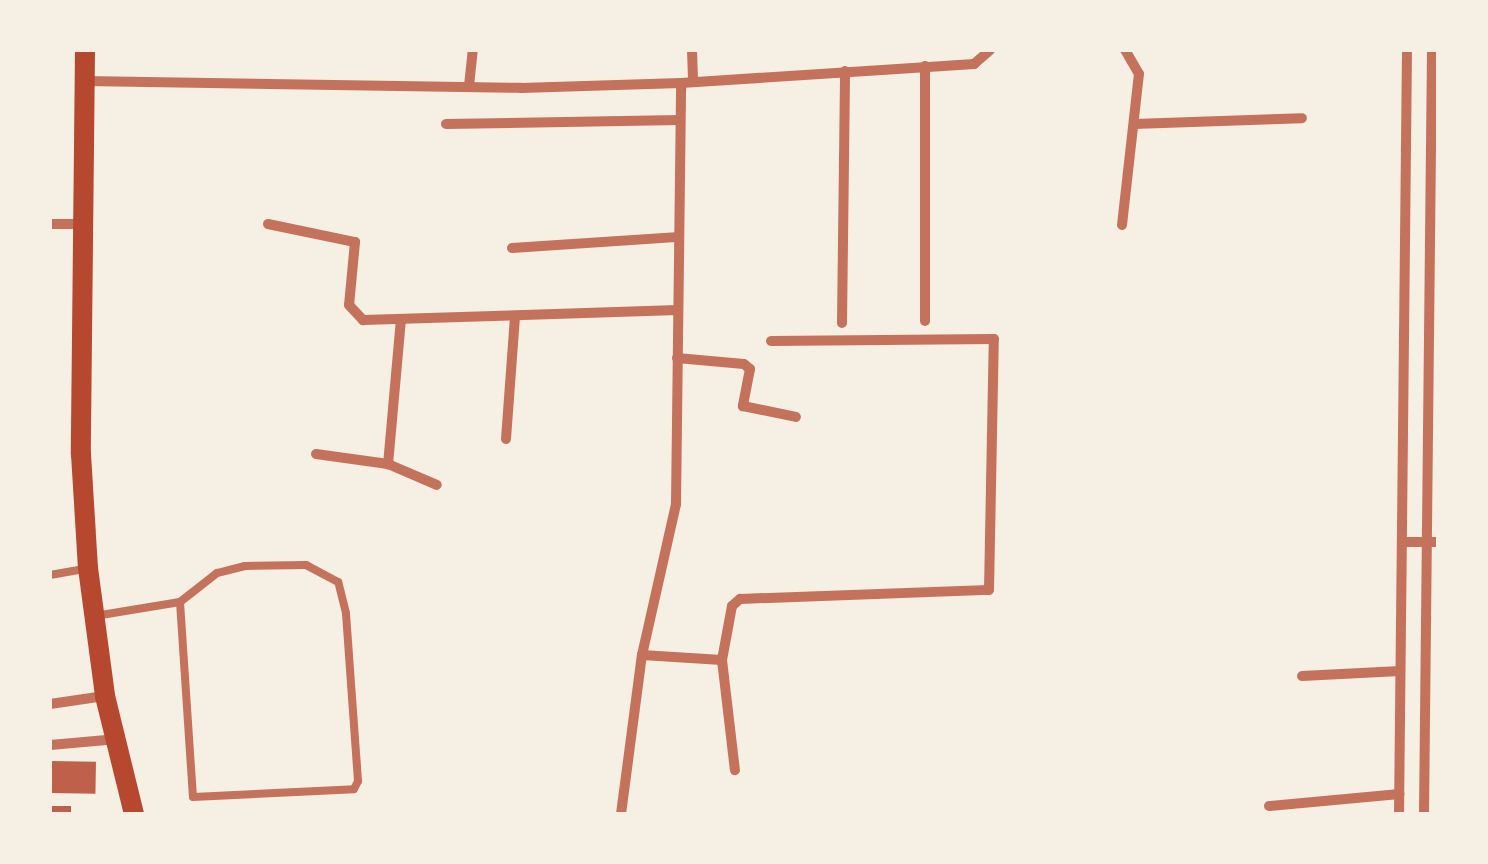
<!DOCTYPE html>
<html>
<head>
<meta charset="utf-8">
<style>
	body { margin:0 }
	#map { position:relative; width:1488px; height:864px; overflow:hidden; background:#f6efe4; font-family:Arial,sans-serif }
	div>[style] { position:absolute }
	.building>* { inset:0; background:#bf614a; transform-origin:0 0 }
	.service>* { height:8px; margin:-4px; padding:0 4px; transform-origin:4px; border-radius:4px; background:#c5725c }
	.minor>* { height:10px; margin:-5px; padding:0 5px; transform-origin:5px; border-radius:5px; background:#c5725c }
	.secondary>* { height:20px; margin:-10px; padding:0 10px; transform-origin:10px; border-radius:10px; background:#b5482f }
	span { translate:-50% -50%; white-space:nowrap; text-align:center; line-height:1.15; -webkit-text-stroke:8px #f6efe4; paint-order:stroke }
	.frame { position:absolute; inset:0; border:52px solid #f6efe4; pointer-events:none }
</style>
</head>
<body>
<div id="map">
	<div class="building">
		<div style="left:50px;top:761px;width:46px;height:32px;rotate:1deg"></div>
		<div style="left:50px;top:806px;width:21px;height:8px"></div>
	</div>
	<div class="service">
		<div style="left:50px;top:575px;width:39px;rotate:-10deg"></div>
		<div style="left:95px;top:616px;width:86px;rotate:-9.4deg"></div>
		<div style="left:180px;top:602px;width:195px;rotate:86.2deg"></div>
		<div style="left:193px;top:797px;width:161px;rotate:-2.8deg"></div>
		<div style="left:354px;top:789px;width:9px;rotate:-63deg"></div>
		<div style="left:358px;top:781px;width:168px;rotate:-94.1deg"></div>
		<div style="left:346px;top:613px;width:32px;rotate:-104deg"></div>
		<div style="left:338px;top:582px;width:36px;rotate:-152deg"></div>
		<div style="left:306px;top:565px;width:61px;rotate:179.1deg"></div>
		<div style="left:245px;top:566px;width:29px;rotate:166deg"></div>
		<div style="left:217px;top:573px;width:47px;rotate:141.9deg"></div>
	</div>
	<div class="minor">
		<div style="left:692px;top:50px;width:32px;rotate:88deg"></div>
		<div style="left:925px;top:66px;width:255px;rotate:90deg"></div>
		<div style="left:84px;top:81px;width:437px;rotate:0.9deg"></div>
		<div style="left:521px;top:88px;width:160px;rotate:-1.8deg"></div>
		<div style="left:681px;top:83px;width:294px;rotate:-3.7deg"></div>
		<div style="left:974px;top:64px;width:21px;rotate:-41deg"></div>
		<div style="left:469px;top:86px;width:36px;rotate:-84deg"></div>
		<div style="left:446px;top:124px;width:234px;rotate:-1deg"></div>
		<div style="left:1134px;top:124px;width:168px;rotate:-2deg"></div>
		<div style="left:50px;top:224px;width:33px"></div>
		<div style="left:268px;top:224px;width:89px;rotate:11.7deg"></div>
		<div style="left:355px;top:242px;width:63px;rotate:95.4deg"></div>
		<div style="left:349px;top:305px;width:21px;rotate:47deg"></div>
		<div style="left:363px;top:320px;width:315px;rotate:-1.8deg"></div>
		<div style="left:1122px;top:225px;width:152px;rotate:-83.6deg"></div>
		<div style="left:1139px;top:74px;width:28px;rotate:-120deg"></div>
		<div style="left:512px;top:248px;width:164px;rotate:-3.8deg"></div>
		<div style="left:401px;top:319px;width:146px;rotate:95.1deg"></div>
		<div style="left:388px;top:464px;width:53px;rotate:23.2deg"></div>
		<div style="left:842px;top:323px;width:252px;rotate:-89.3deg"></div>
		<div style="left:677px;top:358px;width:67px;rotate:5.1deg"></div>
		<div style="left:744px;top:364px;width:8px;rotate:40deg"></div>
		<div style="left:750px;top:369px;width:38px;rotate:101deg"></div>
		<div style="left:743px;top:406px;width:54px;rotate:11.7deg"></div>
		<div style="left:506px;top:439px;width:123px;rotate:-85.8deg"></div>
		<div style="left:316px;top:454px;width:73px;rotate:7.9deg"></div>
		<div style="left:1402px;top:542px;width:36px"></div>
		<div style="left:642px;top:655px;width:80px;rotate:3.6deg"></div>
		<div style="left:722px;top:660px;width:111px;rotate:83.3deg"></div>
		<div style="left:722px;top:660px;width:55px;rotate:-79.5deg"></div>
		<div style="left:732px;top:606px;width:11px;rotate:-41deg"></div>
		<div style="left:740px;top:599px;width:249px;rotate:-2.1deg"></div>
		<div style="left:989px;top:590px;width:251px;rotate:-88.9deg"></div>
		<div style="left:994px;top:339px;width:223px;rotate:179.5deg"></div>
		<div style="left:1302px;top:676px;width:98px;rotate:-2.9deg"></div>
		<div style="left:50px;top:704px;width:55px;rotate:-8.4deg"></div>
		<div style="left:50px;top:745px;width:68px;rotate:-5deg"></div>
		<div style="left:1269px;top:806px;width:131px;rotate:-5.3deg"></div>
		<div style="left:621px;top:814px;width:160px;rotate:-82.5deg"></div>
		<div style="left:642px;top:655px;width:155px;rotate:-77.3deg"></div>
		<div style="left:676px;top:504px;width:421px;rotate:-89.3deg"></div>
		<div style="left:1399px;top:814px;width:764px;rotate:-89.4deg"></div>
		<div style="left:1424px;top:814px;width:764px;rotate:-89.4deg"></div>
	</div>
	<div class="secondary">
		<div style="left:85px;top:50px;width:404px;rotate:90.6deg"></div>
		<div style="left:81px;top:454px;width:114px;rotate:86.5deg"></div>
		<div style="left:88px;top:568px;width:129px;rotate:82.4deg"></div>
		<div style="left:105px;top:696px;width:122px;rotate:76.2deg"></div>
	</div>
	<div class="frame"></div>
</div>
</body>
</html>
